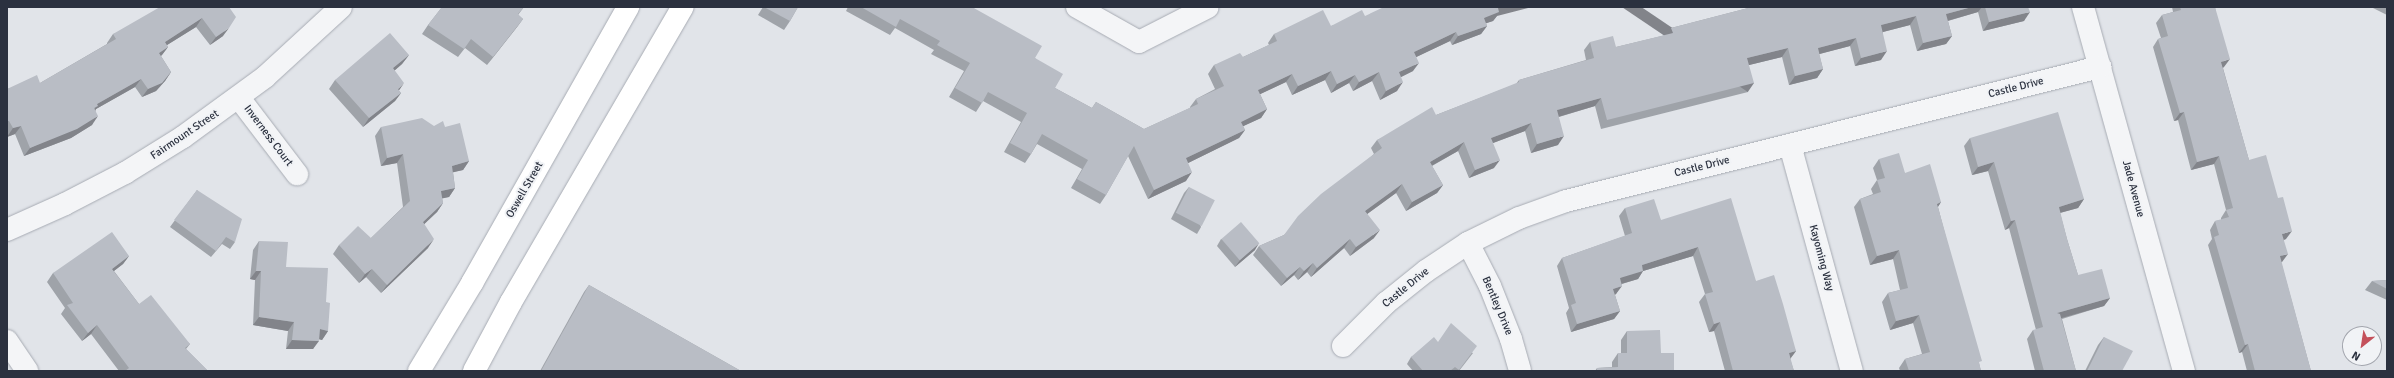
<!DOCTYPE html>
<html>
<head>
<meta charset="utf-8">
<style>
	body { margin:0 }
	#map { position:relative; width:2394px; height:378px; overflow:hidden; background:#e1e4e9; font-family:Signika,sans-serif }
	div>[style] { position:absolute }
	.roads { filter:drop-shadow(0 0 1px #a7abb3) drop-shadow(0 0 1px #a7abb3) }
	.minor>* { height:22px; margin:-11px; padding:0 11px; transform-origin:11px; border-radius:11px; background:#f4f5f7 }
	.major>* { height:22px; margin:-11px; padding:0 11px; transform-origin:11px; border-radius:11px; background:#fff }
	.wall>* { inset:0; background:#9fa3a9 }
	.shaded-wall>* { inset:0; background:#82848a; transform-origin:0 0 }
	.building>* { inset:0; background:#b9bdc5; transform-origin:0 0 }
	span { translate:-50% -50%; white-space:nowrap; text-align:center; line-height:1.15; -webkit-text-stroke:4px #f1f3f6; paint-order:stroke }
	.street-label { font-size:11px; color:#2b313f }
	.frame { position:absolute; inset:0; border:8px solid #2b313f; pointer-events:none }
	.north { position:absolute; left:2342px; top:326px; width:40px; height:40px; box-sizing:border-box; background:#f1f3f6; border:1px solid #a2a5ad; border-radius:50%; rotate:210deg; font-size:11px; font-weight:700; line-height:16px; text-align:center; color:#2b313f }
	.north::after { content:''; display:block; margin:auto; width:14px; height:18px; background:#c4515b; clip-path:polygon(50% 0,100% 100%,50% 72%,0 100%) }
</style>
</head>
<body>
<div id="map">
	<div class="roads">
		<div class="minor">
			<div style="left:1077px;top:7px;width:71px;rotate:29.4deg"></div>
			<div style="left:1139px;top:42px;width:77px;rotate:-26.9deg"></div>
			<div style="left:2083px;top:7px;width:378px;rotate:74.5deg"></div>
			<div style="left:239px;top:98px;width:96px;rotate:52.7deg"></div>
			<div style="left:1790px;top:145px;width:234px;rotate:74.7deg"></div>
			<div style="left:7px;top:230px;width:64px;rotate:-24.1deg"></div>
			<div style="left:65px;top:204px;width:68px;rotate:-27.3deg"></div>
			<div style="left:125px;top:173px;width:68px;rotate:-31.8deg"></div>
			<div style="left:183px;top:137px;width:102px;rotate:-36.2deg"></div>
			<div style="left:265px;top:77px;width:103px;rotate:-42.6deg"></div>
			<div style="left:1468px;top:243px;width:48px;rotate:62.9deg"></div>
			<div style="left:1490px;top:286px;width:57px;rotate:68.4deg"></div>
			<div style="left:1511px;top:339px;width:33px;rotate:74deg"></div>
			<div style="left:7px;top:341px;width:36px;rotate:56deg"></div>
			<div style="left:1343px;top:346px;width:61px;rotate:-45deg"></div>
			<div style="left:1386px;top:303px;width:51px;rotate:-38.7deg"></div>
			<div style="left:1426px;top:271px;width:50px;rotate:-33.7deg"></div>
			<div style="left:1468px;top:243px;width:57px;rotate:-26.1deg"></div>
			<div style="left:1519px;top:218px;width:50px;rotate:-19.9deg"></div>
			<div style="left:1566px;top:201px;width:551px;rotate:-14.09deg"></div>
		</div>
		<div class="major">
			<div style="left:419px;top:371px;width:103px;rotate:-58.9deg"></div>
			<div style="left:472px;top:283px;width:317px;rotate:-60.5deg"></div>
			<div style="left:474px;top:371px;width:78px;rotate:-61.8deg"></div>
			<div style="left:511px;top:302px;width:341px;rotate:-59.8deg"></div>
		</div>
	</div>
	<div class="wall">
		<div style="clip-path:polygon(229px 7px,223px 36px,210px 45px,196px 27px,167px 45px,168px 47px,161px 56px,171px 72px,165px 81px,156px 91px,142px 97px,135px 87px,96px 109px,92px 125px,71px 138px,24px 156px,15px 134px,7px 137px,7px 89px,40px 83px,107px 44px,107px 43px,113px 34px)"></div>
		<div style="clip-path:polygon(442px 7px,524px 7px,518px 15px,523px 19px,517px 27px,487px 65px,465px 48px,458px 57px,422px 34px,428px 25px)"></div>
		<div style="clip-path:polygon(763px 7px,798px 7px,790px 21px,784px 30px,758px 15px)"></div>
		<div style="clip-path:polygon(848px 7px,972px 7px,1035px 58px,1055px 88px,1092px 108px,1096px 102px,1144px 129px,1190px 108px,1190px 107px,1196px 99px,1215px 89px,1208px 74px,1214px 65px,1243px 57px,1269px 45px,1268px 43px,1274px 34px,1331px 26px,1365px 16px,1497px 16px,1493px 21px,1486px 23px,1487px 26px,1481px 34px,1452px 45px,1450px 41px,1416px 57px,1413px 71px,1401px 77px,1397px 91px,1380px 100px,1372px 81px,1353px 91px,1349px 83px,1331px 93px,1325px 80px,1292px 95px,1286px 82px,1260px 94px,1267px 109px,1261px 118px,1243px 126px,1245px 130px,1239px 138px,1188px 163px,1186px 181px,1148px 199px,1128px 156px,1106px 195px,1100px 204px,1071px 188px,1082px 169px,1037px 144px,1031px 154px,1025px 163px,1004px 152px,1021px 122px,983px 101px,976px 112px,949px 97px,964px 71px,931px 54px,934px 50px,895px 28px,890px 35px,846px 11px)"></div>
		<div style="clip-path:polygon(1752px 7px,2028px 7px,2024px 21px,1983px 31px,1978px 12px,1948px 21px,1952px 36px,1946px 44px,1917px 51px,1910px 25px,1883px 32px,1881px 60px,1855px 66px,1850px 46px,1819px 54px,1823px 69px,1817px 78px,1789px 85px,1782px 57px,1749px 65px,1748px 92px,1601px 129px,1595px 106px,1559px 117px,1558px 145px,1531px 153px,1525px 131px,1493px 143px,1494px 168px,1469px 178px,1458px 151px,1432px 166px,1443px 185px,1437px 193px,1406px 211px,1396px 193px,1367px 214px,1374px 238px,1350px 256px,1344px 248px,1311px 277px,1307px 272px,1298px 280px,1294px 275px,1281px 286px,1253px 255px,1259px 246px,1284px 235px,1374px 154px,1371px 148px,1377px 140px,1436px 115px,1516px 84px,1519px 80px,1586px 60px,1584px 50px,1590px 42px,1616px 47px,1666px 35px,1671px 28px)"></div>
		<div style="clip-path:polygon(2172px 7px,2215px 7px,2224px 67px,2223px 68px,2249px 160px,2286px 239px,2284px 240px,2282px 262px,2281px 262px,2311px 371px,2247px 371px,2242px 352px,2239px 353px,2208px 245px,2212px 239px,2210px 230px,2215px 221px,2221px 220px,2221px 218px,2226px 210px,2214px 164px,2191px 170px,2178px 120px,2174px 121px,2153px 47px,2158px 39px,2161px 38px,2156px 23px,2162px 15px,2173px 12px)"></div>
		<div style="clip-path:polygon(2371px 7px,2387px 7px,2387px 15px)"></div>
		<div style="clip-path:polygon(409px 55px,402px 64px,394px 71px,399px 91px,401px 93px,395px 101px,363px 127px,329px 89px,335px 80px)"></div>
		<div style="clip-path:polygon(434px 126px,445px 127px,469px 161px,463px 170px,453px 172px,455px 188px,449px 197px,442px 198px,443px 203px,437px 212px,424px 224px,428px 248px,381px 293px,366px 277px,359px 283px,333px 254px,339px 245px,371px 238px,403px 207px,397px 163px,381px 166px,375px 136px,381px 127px)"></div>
		<div style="clip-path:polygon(1970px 138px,2084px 199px,2078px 208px,2060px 213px,2067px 239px,2078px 275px,2110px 298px,2104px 306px,2062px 319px,2076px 371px,2035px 371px,2027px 339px,2033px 330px,2036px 330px,2009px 228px,2005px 230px,1988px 171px,1972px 175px,1964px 146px)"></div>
		<div style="clip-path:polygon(1879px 159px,1905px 173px,1941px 202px,1938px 207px,1981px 371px,1900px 371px,1899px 368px,1905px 359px,1922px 354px,1913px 323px,1890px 330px,1882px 302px,1888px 293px,1900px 290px,1893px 259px,1870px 265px,1854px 207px,1860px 199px,1873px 194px,1871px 189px,1877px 180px,1873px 168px)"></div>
		<div style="clip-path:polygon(1189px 187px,1201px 227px,1197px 234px,1171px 219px,1184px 193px)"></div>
		<div style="clip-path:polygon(197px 190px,235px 242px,230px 249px,222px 244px,211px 257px,170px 227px)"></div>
		<div style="clip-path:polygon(1625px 208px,1661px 220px,1756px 281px,1796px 351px,1790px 359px,1794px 371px,1725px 371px,1714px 331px,1709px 332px,1699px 302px,1705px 294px,1693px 256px,1643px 271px,1638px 279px,1622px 284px,1616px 294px,1615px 295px,1620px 311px,1614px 319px,1571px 332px,1566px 313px,1569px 308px,1557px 266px,1562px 258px,1625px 236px,1619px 216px)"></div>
		<div style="clip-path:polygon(1221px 239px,1255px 250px,1235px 267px,1217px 246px)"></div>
		<div style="clip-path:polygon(259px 241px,286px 267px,326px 302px,328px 331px,322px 340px,319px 339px,313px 349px,286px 349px,288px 331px,253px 325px,255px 280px,250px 279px,253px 250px)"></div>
		<div style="clip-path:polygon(129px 256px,123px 264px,114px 271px,139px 304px,190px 344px,186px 349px,208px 371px,119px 371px,91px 334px,82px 341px,61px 314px,65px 308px,47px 282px,53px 273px)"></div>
		<div style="clip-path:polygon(2387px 280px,2387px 300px,2365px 290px,2372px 281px)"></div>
		<div style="clip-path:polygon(589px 285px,741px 371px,540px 371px,584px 292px)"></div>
		<div style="clip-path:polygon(1627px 331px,1661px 353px,1674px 371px,1595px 371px,1597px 368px,1612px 367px,1612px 362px,1618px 353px,1621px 353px,1621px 340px)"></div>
		<div style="clip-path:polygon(2104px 337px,2122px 371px,2085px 371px,2098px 345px)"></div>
		<div style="clip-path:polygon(1438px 342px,1473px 353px,1459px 371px,1413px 371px,1407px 364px,1411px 357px)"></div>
	</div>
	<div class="shaded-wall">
		<div style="clip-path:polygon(1503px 7px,1532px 7px,1497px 16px,1493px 21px,1478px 26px,1484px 18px,1498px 8px)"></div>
		<div style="clip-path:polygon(1972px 7px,1982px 7px,1978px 12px,1940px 23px,1946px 14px)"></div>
		<div style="clip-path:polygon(2030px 12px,2024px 21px,1983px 31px,1989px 22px)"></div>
		<div style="clip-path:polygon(1916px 16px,1910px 25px,1875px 34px,1881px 25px)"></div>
		<div style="clip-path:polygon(202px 18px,196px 27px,159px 50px,165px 42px)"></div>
		<div style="clip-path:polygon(523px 19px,517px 27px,487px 65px,493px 57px)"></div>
		<div style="clip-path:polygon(1487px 26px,1481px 34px,1452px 45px,1458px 36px)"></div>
		<div style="clip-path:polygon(229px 28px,223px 36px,210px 45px,216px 37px)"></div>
		<div style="clip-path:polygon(1456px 32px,1450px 41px,1408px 61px,1414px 52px)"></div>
		<div style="clip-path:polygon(1952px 36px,1946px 44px,1917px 51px,1923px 43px)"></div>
		<div style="clip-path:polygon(1856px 38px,1850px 46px,1812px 56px,1818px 48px)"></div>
		<div style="clip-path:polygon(168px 47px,162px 55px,153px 62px,159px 53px)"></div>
		<div style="clip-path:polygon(1788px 48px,1782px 57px,1741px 67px,1747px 58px)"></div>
		<div style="clip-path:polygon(1887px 51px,1881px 60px,1855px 66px,1861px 58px)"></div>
		<div style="clip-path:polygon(409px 55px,402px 64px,387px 77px,393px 68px)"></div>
		<div style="clip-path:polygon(2230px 59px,2224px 67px,2215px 70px,2221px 62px)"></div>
		<div style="clip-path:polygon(1419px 63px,1413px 71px,1393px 81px,1399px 72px)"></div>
		<div style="clip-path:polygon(1823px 69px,1817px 78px,1789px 85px,1795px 76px)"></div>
		<div style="clip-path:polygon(1331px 71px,1325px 80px,1292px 95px,1298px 86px)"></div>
		<div style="clip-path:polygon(171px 72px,165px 81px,156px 91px,142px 97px,148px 89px)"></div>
		<div style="clip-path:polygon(1379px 72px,1372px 81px,1353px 91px,1359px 82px)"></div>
		<div style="clip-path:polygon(1292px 74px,1286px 82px,1252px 98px,1258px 90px)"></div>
		<div style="clip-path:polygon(1355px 75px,1349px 83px,1331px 93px,1337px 84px)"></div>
		<div style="clip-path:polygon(141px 79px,135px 87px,96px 109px,92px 115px,97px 104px)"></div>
		<div style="clip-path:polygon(1403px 82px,1397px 91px,1380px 100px,1386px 91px)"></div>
		<div style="clip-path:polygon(404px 83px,398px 92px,398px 89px)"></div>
		<div style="left:1754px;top:83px;width:11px;height:152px;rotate:124deg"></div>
		<div style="clip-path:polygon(401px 93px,395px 101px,363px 127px,369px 118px)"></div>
		<div style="clip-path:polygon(1601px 98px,1595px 106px,1551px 119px,1557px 110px)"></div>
		<div style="clip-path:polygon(1267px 109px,1261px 118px,1235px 130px,1241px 122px)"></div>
		<div style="clip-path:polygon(2184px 112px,2178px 120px,2174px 121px,2180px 113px)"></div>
		<div style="clip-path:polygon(98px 116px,92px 125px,71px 138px,24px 156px,30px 148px)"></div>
		<div style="clip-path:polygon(1531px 123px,1525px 131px,1485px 146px,1491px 138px)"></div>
		<div style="clip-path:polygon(21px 126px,15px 134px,7px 137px,13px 128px)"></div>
		<div style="clip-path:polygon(1245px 130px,1239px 138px,1180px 167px,1186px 158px)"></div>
		<div style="clip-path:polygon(1564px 136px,1558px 145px,1531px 153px,1537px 144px)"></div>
		<div style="clip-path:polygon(1464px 142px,1458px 151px,1424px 170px,1430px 162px)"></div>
		<div style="clip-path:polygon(403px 154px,397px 163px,381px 166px,387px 158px)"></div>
		<div style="clip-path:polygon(2219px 156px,2214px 164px,2191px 170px,2197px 162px)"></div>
		<div style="clip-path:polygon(1500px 160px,1494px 168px,1469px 178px,1475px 170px)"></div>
		<div style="clip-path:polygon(469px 161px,463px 170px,446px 174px,452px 166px)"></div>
		<div style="clip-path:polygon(1994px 162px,1988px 171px,1972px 175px,1978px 167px)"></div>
		<div style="clip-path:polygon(1192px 172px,1186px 181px,1148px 199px,1154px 190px)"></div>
		<div style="clip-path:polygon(1402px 184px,1396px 193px,1359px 220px,1365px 211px)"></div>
		<div style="clip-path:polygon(1443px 185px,1437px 193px,1406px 211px,1412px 202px)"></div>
		<div style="clip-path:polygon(455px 188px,449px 197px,435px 200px,441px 191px)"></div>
		<div style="clip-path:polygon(2084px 199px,2078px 208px,2052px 215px,2059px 207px)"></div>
		<div style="clip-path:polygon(1941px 202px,1935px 211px,1937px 204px)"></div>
		<div style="clip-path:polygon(443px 203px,437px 212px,417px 231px,423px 222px)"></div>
		<div style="clip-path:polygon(2015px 220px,2009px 228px,2005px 230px,2011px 221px)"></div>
		<div style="clip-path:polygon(1380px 230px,1374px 238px,1350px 256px,1356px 247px)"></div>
		<div style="clip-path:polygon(2292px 231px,2286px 239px,2277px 242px,2282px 234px)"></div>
		<div style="clip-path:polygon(434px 239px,428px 248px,381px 293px,387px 285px)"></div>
		<div style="clip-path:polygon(1350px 239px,1344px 248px,1311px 277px,1317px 268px)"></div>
		<div style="clip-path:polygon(1259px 243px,1255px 250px,1235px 267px,1240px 260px)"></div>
		<div style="clip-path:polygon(1698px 247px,1693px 256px,1643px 271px,1638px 279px,1614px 286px,1620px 278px,1642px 265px)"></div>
		<div style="clip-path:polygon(1899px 250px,1893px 259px,1870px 265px,1877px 256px)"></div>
		<div style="clip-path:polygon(2288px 254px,2282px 262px,2274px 264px,2280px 256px)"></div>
		<div style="clip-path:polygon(129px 256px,123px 264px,106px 277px,112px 269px)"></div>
		<div style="clip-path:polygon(1313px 263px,1307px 272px,1298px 280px,1304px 271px)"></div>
		<div style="clip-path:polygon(1300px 267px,1294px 275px,1281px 286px,1287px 278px)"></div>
		<div style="clip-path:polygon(372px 269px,366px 277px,359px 283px,365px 274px)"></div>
		<div style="clip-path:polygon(256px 271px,261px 271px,255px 280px,250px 279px)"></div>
		<div style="clip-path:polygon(1622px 286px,1616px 294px,1608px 297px,1613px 289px)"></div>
		<div style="clip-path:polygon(2110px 298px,2104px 306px,2051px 321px,2057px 313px)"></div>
		<div style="clip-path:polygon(1620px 311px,1614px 319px,1571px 332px,1577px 324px)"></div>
		<div style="clip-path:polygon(1919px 315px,1913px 323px,1890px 330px,1896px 321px)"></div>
		<div style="clip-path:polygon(259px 317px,294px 322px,288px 331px,253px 325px)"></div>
		<div style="clip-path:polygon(1720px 322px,1714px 331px,1709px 332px,1714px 324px)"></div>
		<div style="clip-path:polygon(97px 325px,91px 334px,82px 341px,88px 333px)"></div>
		<div style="clip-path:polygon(320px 329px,328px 331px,322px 340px,314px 338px)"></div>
		<div style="clip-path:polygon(292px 340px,319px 341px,313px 349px,286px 349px)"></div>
		<div style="clip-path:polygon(2248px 344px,2242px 352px,2239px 353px,2245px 345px)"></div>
		<div style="clip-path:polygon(1796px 351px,1790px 359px,1789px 353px)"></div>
	</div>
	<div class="building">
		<div style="clip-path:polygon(160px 7px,229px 7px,236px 17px,229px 28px,216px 37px,202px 18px,165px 42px,168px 47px,159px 53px,171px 72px,162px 83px,148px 89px,141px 79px,97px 104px,98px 106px,94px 108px,98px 116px,77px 129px,30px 148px,21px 126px,13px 128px,9px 121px,7px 121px,7px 89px,37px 75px,40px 83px,116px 39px,113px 34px)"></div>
		<div style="clip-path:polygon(442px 7px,524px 7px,518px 14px,523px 19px,493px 57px,471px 39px,464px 49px,428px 25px)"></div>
		<div style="clip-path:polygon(764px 7px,798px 7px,790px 21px)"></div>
		<div style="clip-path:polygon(861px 7px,972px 7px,1042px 46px,1035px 58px,1063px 74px,1055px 88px,1092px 108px,1096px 102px,1144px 129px,1198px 104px,1196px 99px,1224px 86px,1214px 65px,1240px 53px,1243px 57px,1277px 41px,1274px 34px,1323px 10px,1331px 26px,1362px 10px,1365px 16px,1384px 7px,1503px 7px,1498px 8px,1499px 12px,1484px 18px,1487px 26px,1458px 36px,1456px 32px,1414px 52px,1419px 63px,1399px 72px,1403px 82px,1386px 91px,1379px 72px,1359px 82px,1355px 75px,1337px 84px,1331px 71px,1298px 86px,1292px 74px,1258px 90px,1267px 109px,1241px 122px,1245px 130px,1186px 158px,1192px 172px,1154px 190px,1134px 146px,1106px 195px,1077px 179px,1088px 160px,1042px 134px,1031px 154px,1010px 143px,1027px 113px,988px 92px,982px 103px,955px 88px,970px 63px,937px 45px,940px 41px,900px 19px,896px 27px)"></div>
		<div style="clip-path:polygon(1752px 7px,1972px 7px,1946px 14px,1952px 36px,1923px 43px,1916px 16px,1881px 25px,1887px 51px,1861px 58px,1856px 38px,1818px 48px,1823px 69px,1795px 76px,1788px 48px,1747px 58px,1754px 83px,1607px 120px,1601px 98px,1557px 110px,1564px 136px,1537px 144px,1531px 123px,1491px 138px,1500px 160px,1475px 170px,1464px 142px,1430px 162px,1443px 185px,1412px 202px,1402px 184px,1365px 211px,1380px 230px,1356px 247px,1350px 239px,1317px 268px,1313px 263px,1304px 271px,1300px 267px,1287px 278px,1259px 246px,1284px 235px,1298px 216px,1321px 194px,1382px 148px,1377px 140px,1432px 107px,1436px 115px,1519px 82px,1519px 80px,1594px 58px,1590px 42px,1613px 36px,1616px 47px,1673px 33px,1671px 28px)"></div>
		<div style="clip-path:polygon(1985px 7px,2028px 7px,2030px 12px,1989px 22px)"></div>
		<div style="clip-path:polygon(2180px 7px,2215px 7px,2230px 59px,2221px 62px,2249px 160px,2266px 155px,2278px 198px,2283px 197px,2292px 231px,2282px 234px,2288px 254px,2280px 256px,2311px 371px,2255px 371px,2248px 344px,2245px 345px,2214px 237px,2219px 235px,2215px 221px,2229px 217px,2226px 210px,2233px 208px,2219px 156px,2197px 162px,2184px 112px,2180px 113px,2158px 39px,2168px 36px,2162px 15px,2181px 10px)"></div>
		<div style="clip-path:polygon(390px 33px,409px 55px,393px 68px,404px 83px,398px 89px,401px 93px,369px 118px,335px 80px)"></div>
		<div style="clip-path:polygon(2058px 112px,2084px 199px,2059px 207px,2067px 239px,2078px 275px,2102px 269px,2110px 298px,2057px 313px,2060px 314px,2076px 371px,2044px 371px,2033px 330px,2043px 327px,2015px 220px,2011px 221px,1994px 162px,1978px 167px,1970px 138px)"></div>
		<div style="clip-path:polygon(422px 118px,434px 126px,443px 121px,445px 127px,460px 123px,469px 161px,452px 166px,455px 188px,441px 191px,443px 203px,423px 222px,434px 239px,387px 285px,372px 269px,365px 274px,339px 245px,358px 226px,371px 238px,410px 201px,403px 154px,387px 158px,381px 127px)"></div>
		<div style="clip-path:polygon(1899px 153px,1905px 173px,1930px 164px,1941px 202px,1937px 204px,1982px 361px,1979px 362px,1981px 371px,1909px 371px,1905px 359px,1930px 352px,1919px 315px,1896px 321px,1888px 293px,1908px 288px,1899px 250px,1877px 256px,1860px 199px,1881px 192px,1877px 180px,1885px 178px,1879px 159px)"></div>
		<div style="left:1189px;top:187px;width:29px;height:29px;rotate:27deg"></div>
		<div style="clip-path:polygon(197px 190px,242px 219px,235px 242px,226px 237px,216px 251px,174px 220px)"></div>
		<div style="clip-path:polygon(1731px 198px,1756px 281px,1774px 275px,1783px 304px,1796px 351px,1789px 353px,1794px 371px,1733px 371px,1720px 322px,1714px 324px,1705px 294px,1713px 292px,1698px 247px,1642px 265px,1643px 271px,1620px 278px,1622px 286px,1613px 289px,1620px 311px,1577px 324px,1571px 305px,1576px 303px,1562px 258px,1632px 233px,1625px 208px,1654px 199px,1661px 220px)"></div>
		<div style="left:1241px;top:222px;width:28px;height:26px;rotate:49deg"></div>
		<div style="clip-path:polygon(112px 232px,129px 256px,112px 269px,139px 304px,151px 295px,190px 344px,185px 348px,208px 371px,125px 371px,129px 368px,97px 325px,88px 333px,67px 305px,73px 303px,53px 273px)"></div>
		<div style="clip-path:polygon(259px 241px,288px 242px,286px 267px,328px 268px,326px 302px,330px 303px,328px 331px,320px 329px,319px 341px,292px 340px,294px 322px,259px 317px,261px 271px,256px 271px)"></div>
		<div style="clip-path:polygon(2387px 280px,2387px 289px,2372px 281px)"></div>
		<div style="clip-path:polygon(589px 285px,741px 371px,541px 371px)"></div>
		<div style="clip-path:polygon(1451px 323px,1477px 346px,1459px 370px,1455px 367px,1450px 371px,1423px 371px,1411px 357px,1434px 337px,1438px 342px)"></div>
		<div style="clip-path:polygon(1660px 330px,1661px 353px,1674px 353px,1674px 371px,1597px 371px,1597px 368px,1618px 367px,1618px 353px,1627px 353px,1627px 331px)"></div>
		<div style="clip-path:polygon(2104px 337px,2133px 351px,2122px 371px,2087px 371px)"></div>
	</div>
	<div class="street-label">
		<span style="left:2016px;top:88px;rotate:-14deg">Castle Drive</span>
		<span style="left:185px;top:135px;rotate:-34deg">Fairmount Street</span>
		<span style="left:268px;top:136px;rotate:53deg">Inverness Court</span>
		<span style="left:1702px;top:167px;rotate:-14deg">Castle Drive</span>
		<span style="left:2133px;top:189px;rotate:75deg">Jade Avenue</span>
		<span style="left:525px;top:190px;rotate:-60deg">Oswell Street</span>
		<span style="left:1821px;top:258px;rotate:75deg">Kayoming Way</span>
		<span style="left:1406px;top:288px;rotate:-39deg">Castle Drive</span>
		<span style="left:1497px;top:306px;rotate:67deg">Bentley Drive</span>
	</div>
	<div class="frame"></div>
	<div class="north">N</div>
</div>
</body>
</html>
